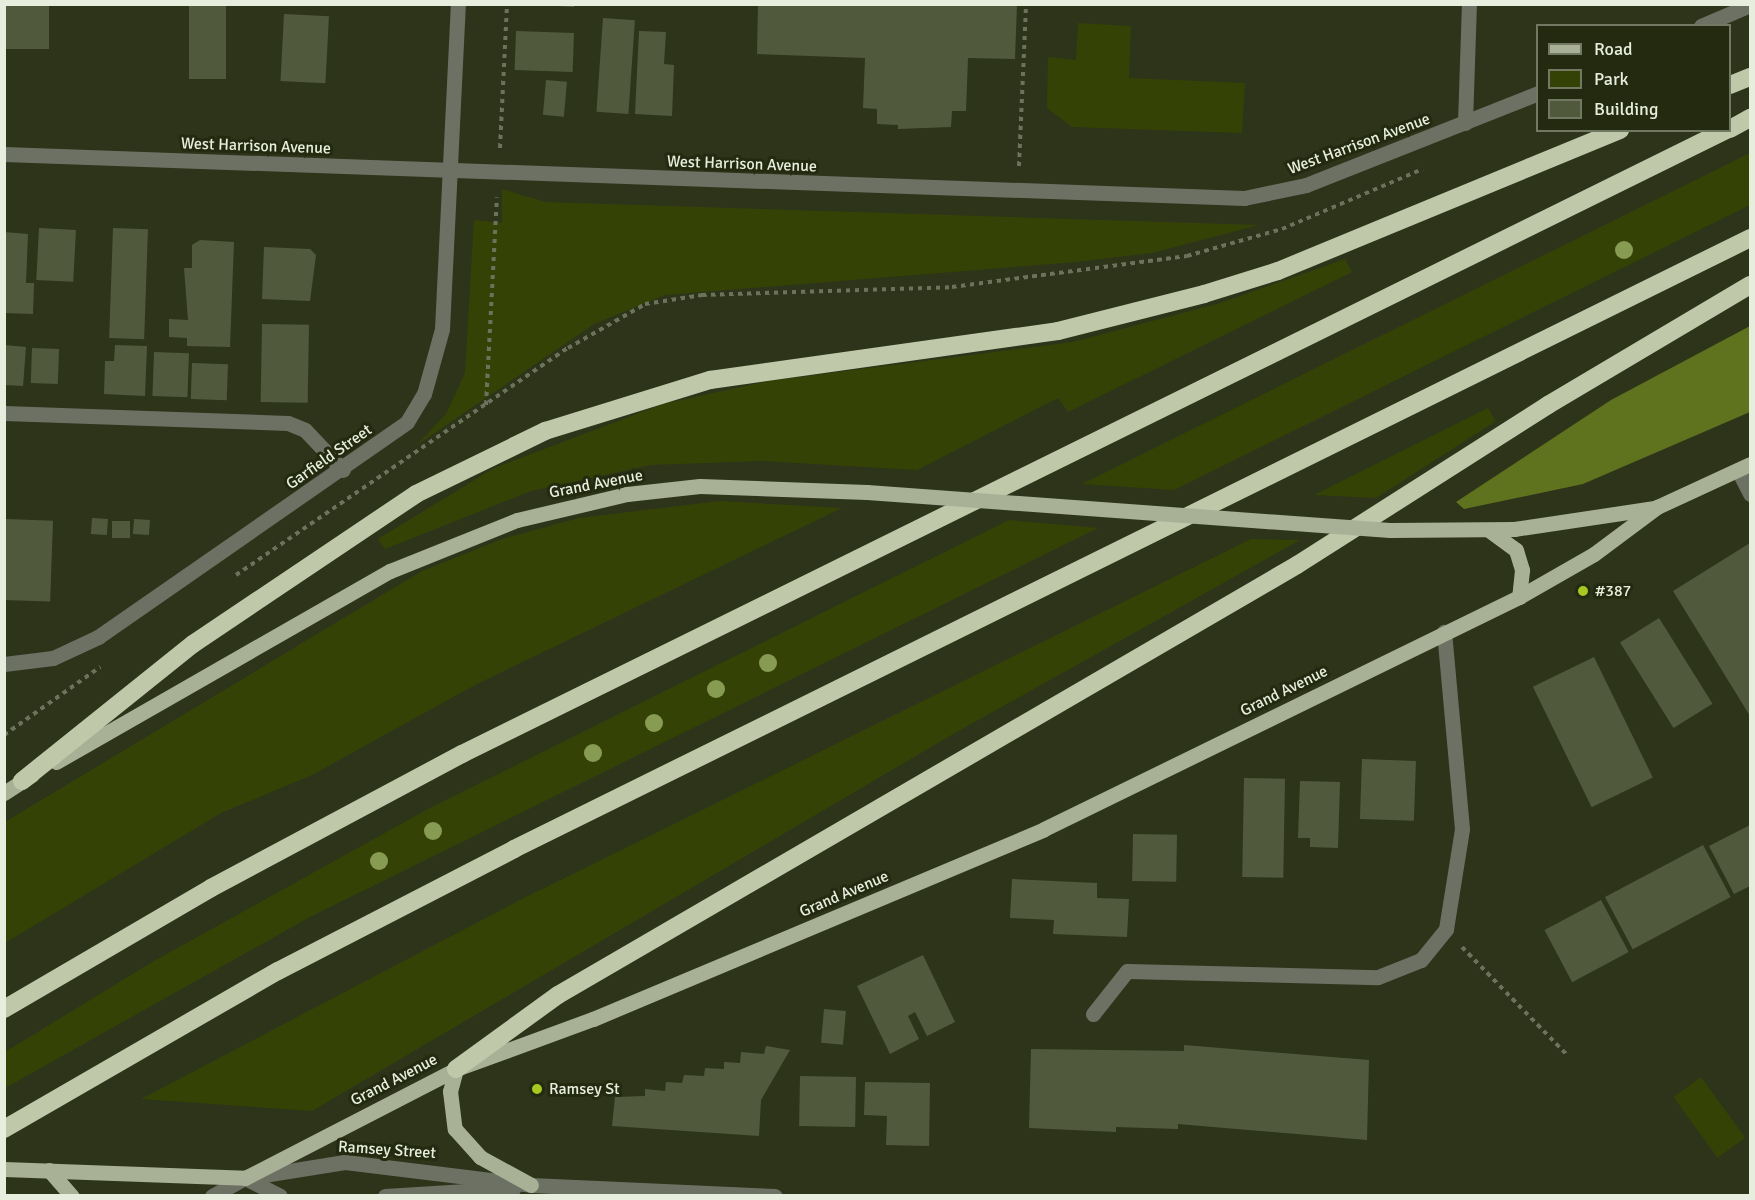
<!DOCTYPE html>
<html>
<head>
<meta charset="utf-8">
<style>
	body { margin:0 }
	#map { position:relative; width:1755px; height:1200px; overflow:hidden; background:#2d341a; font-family:Signika,sans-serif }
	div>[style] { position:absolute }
	.green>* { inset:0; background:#354206; transform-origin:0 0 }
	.forest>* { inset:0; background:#5f721d }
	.building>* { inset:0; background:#51593d; transform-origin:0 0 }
	.path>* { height:4px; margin-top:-2px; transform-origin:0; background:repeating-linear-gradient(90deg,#6c725b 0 4.5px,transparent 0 9px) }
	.minor>* { height:15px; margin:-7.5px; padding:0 7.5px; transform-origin:7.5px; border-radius:7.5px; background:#6d7164 }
	.major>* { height:15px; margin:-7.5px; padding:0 7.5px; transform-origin:7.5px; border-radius:7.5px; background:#a8b096 }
	.highway>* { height:18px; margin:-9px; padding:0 9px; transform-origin:9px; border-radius:9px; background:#bfc9aa }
	.major-bridge>* { height:15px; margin:-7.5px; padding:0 7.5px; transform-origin:7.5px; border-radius:7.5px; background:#a8b096 }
	.trees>* { width:18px; height:18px; margin:-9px; border-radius:50%; background:#889b52 }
	.dots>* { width:16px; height:16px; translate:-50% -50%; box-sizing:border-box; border:3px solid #232a10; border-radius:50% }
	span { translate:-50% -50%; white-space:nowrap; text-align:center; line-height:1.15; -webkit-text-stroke:6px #232a10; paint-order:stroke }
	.street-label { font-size:16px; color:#e8eedd }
	.poi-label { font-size:16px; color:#e8eedd }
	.left { translate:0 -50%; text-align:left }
	.frame { position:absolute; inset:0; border:6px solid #e8eedd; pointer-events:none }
	.legend { position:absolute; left:1536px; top:24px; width:195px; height:108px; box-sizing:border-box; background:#232a10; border:2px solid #727862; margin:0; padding:8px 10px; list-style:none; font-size:18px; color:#e8eedd }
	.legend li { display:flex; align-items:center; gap:12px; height:30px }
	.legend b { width:30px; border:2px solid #727862 }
</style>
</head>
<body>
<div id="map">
	<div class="green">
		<div style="clip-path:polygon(1078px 23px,1131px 26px,1129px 78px,1245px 83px,1242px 133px,1072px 127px,1047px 108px,1048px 57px,1076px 60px)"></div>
		<div style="clip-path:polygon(1750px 153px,1750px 205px,1174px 490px,1082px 484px)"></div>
		<div style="clip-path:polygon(502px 189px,545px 202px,1259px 225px,1152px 253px,1076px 262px,665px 295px,594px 324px,417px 445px,446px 414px,465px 373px,474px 220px,502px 223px)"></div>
		<div style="clip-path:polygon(1345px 259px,1352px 272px,1068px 412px,1058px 398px,917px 470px,761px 461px,651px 465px,531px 491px,385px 549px,378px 539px,494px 468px,663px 404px,769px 381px,1073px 342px,1220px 303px)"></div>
		<div style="clip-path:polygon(1488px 408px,1496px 421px,1376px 498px,1314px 495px)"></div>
		<div style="clip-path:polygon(720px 501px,842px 508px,475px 685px,312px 775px,221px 813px,5px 943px,5px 822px,422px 571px,502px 539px,579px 518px)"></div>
		<div style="clip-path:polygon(1009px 520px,1098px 528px,310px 917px,5px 1088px,5px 1052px,154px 961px,428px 809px)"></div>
		<div style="clip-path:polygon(1251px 539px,1300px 540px,948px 737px,312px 1111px,141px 1099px,522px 899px)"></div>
		<div style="left:1701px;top:1077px;width:75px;height:34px;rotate:54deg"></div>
	</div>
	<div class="forest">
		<div style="clip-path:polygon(1750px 326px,1750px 412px,1583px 484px,1464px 509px,1456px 502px,1611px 400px)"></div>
	</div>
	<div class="building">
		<div style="left:5px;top:4px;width:44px;height:45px"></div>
		<div style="left:189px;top:4px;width:37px;height:75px"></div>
		<div style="clip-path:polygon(558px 4px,574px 4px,574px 7px,558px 6px)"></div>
		<div style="clip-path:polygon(758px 4px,1017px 4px,1015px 59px,968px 58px,966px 111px,952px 111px,951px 127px,898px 129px,898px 125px,877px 124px,877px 109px,863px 108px,865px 58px,757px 54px)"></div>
		<div style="left:284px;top:14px;width:45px;height:67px;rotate:3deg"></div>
		<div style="left:603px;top:18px;width:32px;height:94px;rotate:4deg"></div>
		<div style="left:516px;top:31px;width:58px;height:39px;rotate:2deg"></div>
		<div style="clip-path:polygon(639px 31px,666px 32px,664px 64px,674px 65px,672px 116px,635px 114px)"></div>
		<div style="left:546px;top:80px;width:21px;height:35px;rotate:5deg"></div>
		<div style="left:39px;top:228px;width:37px;height:52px;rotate:3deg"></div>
		<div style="left:113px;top:228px;width:35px;height:110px;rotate:2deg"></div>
		<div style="clip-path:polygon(4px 232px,28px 234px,26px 283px,34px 283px,33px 314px,4px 313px)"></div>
		<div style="clip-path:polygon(200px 240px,234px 242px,230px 347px,187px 346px,187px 338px,169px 337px,169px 319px,188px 320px,184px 268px,192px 268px,192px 245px)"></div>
		<div style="clip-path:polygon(264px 247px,310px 249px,316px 255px,310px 301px,262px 299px)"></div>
		<div style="left:262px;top:324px;width:47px;height:78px;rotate:1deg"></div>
		<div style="clip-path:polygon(4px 345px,26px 347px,23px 386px,4px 385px)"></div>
		<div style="clip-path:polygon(115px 345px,147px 346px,145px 396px,104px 394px,105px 361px,114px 361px)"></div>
		<div style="left:32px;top:348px;width:27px;height:35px;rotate:2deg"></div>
		<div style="left:154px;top:352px;width:35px;height:44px;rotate:2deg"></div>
		<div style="left:192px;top:363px;width:36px;height:36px;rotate:2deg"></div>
		<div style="left:92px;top:518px;width:16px;height:16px;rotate:4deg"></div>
		<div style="left:6px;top:519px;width:47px;height:81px;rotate:2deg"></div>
		<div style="left:134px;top:519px;width:16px;height:15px;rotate:4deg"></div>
		<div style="left:112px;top:521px;width:18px;height:17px"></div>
		<div style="clip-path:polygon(1750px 543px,1750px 716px,1673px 591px)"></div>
		<div style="left:1659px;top:618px;width:101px;height:46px;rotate:58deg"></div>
		<div style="left:1594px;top:657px;width:134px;height:68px;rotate:64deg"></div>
		<div style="left:1362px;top:759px;width:54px;height:60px;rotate:2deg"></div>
		<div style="left:1244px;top:778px;width:41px;height:99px;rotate:1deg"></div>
		<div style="clip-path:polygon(1300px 781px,1340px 782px,1338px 848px,1310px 847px,1310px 838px,1298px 838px)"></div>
		<div style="clip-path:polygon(1750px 825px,1750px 886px,1734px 894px,1709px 846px)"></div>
		<div style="left:1133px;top:834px;width:44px;height:47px;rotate:1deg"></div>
		<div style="left:1703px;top:845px;width:59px;height:111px;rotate:62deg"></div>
		<div style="clip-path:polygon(1012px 879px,1097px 883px,1097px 898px,1129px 899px,1127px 937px,1053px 934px,1054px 920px,1010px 918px)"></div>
		<div style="left:1601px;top:900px;width:59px;height:64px;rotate:62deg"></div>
		<div style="clip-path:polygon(923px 955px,955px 1022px,927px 1036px,915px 1012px,908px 1016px,919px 1039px,890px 1054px,857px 986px)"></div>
		<div style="left:824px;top:1009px;width:22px;height:34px;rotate:5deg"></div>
		<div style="clip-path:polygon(1184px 1045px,1369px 1060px,1367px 1140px,1178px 1124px,1178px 1129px,1116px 1127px,1116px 1132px,1029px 1128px,1031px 1049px,1184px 1051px)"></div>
		<div style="clip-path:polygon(766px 1046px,790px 1050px,761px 1100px,759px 1136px,612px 1126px,615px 1097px,645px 1096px,645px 1089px,665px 1091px,666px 1082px,682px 1083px,684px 1075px,704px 1076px,705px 1068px,724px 1069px,724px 1062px,740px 1063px,741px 1052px,764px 1054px)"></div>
		<div style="left:800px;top:1076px;width:56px;height:50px;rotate:1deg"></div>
		<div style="clip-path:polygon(865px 1082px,930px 1083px,929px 1146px,886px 1145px,887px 1116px,864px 1115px)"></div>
	</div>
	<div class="path">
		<div style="left:500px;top:148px;width:144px;rotate:-87.2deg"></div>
		<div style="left:1019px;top:166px;width:162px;rotate:-87.5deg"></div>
		<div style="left:486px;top:405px;width:208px;rotate:-87deg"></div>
		<div style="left:236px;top:575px;width:402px;rotate:-34.4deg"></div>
		<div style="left:568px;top:348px;width:89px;rotate:-29.7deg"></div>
		<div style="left:645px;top:304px;width:58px;rotate:-9deg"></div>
		<div style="left:702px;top:295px;width:250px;rotate:-1.8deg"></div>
		<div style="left:952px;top:287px;width:237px;rotate:-7.5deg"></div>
		<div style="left:1187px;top:256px;width:99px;rotate:-15.9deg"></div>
		<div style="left:1282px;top:229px;width:153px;rotate:-23.1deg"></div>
		<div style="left:4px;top:735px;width:118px;rotate:-35.3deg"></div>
		<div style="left:1462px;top:947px;width:152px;rotate:45.8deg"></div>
	</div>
	<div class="minor">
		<div style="left:1701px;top:26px;width:53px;rotate:-23.2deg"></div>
		<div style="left:1465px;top:123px;width:119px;rotate:-88.1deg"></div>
		<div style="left:4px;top:154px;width:1241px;rotate:2.03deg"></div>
		<div style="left:1244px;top:198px;width:63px;rotate:-11.8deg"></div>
		<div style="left:1306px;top:185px;width:250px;rotate:-21.6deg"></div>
		<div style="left:4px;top:413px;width:284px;rotate:2deg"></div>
		<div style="left:288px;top:423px;width:18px;rotate:22deg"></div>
		<div style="left:305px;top:430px;width:55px;rotate:46.5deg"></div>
		<div style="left:1738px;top:470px;width:27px;rotate:63deg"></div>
		<div style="left:4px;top:664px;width:49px;rotate:-7deg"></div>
		<div style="left:53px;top:658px;width:50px;rotate:-25deg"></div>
		<div style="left:98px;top:637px;width:376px;rotate:-34.8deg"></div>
		<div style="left:407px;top:422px;width:33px;rotate:-59deg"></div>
		<div style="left:424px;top:394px;width:67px;rotate:-74.5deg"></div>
		<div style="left:442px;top:329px;width:325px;rotate:-87.2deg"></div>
		<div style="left:1093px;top:1014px;width:55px;rotate:-51.7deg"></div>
		<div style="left:1127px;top:971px;width:251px;rotate:1.4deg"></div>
		<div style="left:1378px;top:977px;width:46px;rotate:-21.6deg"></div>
		<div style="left:1421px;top:960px;width:40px;rotate:-51deg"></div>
		<div style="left:1446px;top:929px;width:101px;rotate:-80.9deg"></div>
		<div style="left:1462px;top:829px;width:198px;rotate:-95.2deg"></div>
		<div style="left:245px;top:1178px;width:39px;rotate:27deg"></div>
		<div style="left:212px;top:1196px;width:38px;rotate:-29deg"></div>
		<div style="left:245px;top:1178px;width:101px;rotate:-9.1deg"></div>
		<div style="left:345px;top:1162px;width:187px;rotate:7deg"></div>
		<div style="left:531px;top:1185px;width:244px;rotate:2.6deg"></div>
		<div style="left:385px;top:1196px;width:129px;rotate:-3.5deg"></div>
	</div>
	<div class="major">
		<div style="left:1514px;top:529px;width:142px;rotate:-8.5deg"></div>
		<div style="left:1490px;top:531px;width:32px;rotate:36deg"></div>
		<div style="left:1516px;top:550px;width:21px;rotate:73deg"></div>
		<div style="left:1522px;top:570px;width:27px;rotate:96deg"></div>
		<div style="left:56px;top:762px;width:385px;rotate:-29.8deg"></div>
		<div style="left:390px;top:571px;width:137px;rotate:-21.9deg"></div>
		<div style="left:517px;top:520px;width:113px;rotate:-13.3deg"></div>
		<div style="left:627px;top:494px;width:73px;rotate:-6.3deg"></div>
		<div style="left:700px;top:486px;width:167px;rotate:2.1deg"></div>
		<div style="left:4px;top:793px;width:33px;rotate:-33deg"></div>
		<div style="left:456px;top:1069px;width:23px;rotate:105deg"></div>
		<div style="left:450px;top:1091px;width:38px;rotate:83deg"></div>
		<div style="left:455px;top:1129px;width:38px;rotate:48deg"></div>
		<div style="left:480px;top:1157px;width:58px;rotate:28.8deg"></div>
		<div style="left:4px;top:1169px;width:241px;rotate:2.1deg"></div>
		<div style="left:245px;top:1178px;width:237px;rotate:-27.3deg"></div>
		<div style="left:456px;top:1069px;width:146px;rotate:-20.1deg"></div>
		<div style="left:593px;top:1019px;width:489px;rotate:-22.8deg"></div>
		<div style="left:1044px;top:829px;width:529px;rotate:-26.03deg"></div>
		<div style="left:1519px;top:597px;width:86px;rotate:-29.8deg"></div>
		<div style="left:1594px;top:554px;width:79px;rotate:-36.7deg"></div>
		<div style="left:1657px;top:507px;width:102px;rotate:-24.8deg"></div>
		<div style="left:49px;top:1170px;width:35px;rotate:49deg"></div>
	</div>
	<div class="highway">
		<div style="left:1730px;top:85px;width:22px;rotate:-22deg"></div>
		<div style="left:1730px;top:129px;width:23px;rotate:-29deg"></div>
		<div style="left:22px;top:781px;width:219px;rotate:-38.7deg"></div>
		<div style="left:193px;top:644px;width:269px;rotate:-33.9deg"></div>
		<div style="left:416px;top:494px;width:144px;rotate:-26deg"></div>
		<div style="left:545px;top:431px;width:173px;rotate:-17.2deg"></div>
		<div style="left:710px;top:380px;width:351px;rotate:-8deg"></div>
		<div style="left:1058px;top:331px;width:151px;rotate:-14.2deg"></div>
		<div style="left:1204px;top:294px;width:77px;rotate:-17.3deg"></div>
		<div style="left:1278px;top:271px;width:370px;rotate:-22.4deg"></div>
		<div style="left:4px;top:1009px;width:240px;rotate:-30.3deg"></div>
		<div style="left:211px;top:888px;width:285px;rotate:-28.1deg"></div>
		<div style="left:462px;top:754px;width:1410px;rotate:-26.27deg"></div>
		<div style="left:456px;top:1069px;width:126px;rotate:-36deg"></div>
		<div style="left:558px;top:995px;width:855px;rotate:-30.19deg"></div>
		<div style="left:1297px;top:565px;width:298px;rotate:-32.5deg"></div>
		<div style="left:1548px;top:405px;width:235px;rotate:-30.7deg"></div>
		<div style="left:4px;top:1129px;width:316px;rotate:-30deg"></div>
		<div style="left:278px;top:971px;width:266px;rotate:-27.3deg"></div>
		<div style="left:514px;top:849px;width:1379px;rotate:-26.3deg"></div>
	</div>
	<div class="major-bridge">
		<div style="left:867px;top:492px;width:524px;rotate:4.16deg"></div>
		<div style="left:1390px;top:530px;width:124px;rotate:-0.5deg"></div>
	</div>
	<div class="trees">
		<div style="left:1624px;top:250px"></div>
		<div style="left:768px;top:663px"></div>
		<div style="left:716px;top:689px"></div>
		<div style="left:654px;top:723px"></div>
		<div style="left:593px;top:753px"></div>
		<div style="left:433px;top:831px"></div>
		<div style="left:379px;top:861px"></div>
	</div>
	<div class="dots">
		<div style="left:1583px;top:591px;background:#a6c821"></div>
		<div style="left:537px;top:1089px;background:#a6c821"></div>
	</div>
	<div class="street-label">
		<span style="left:1359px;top:144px;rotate:-20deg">West Harrison Avenue</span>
		<span style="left:256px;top:146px;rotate:2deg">West Harrison Avenue</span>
		<span style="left:742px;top:164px;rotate:2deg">West Harrison Avenue</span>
		<span style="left:329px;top:457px;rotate:-35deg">Garfield Street</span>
		<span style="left:596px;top:484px;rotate:-11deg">Grand Avenue</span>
		<span style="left:1284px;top:691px;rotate:-26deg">Grand Avenue</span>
		<span style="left:844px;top:894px;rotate:-23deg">Grand Avenue</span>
		<span style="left:394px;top:1080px;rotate:-27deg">Grand Avenue</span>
		<span style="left:387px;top:1150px;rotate:4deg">Ramsey Street</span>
	</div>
	<div class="poi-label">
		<span class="left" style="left:1595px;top:591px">#387</span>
		<span class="left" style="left:549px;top:1089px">Ramsey St</span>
	</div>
	<div class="frame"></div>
	<ul class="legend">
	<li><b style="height:8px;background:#a8b096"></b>Road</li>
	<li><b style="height:16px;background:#354206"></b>Park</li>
	<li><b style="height:16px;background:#51593d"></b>Building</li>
	</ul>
</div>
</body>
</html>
